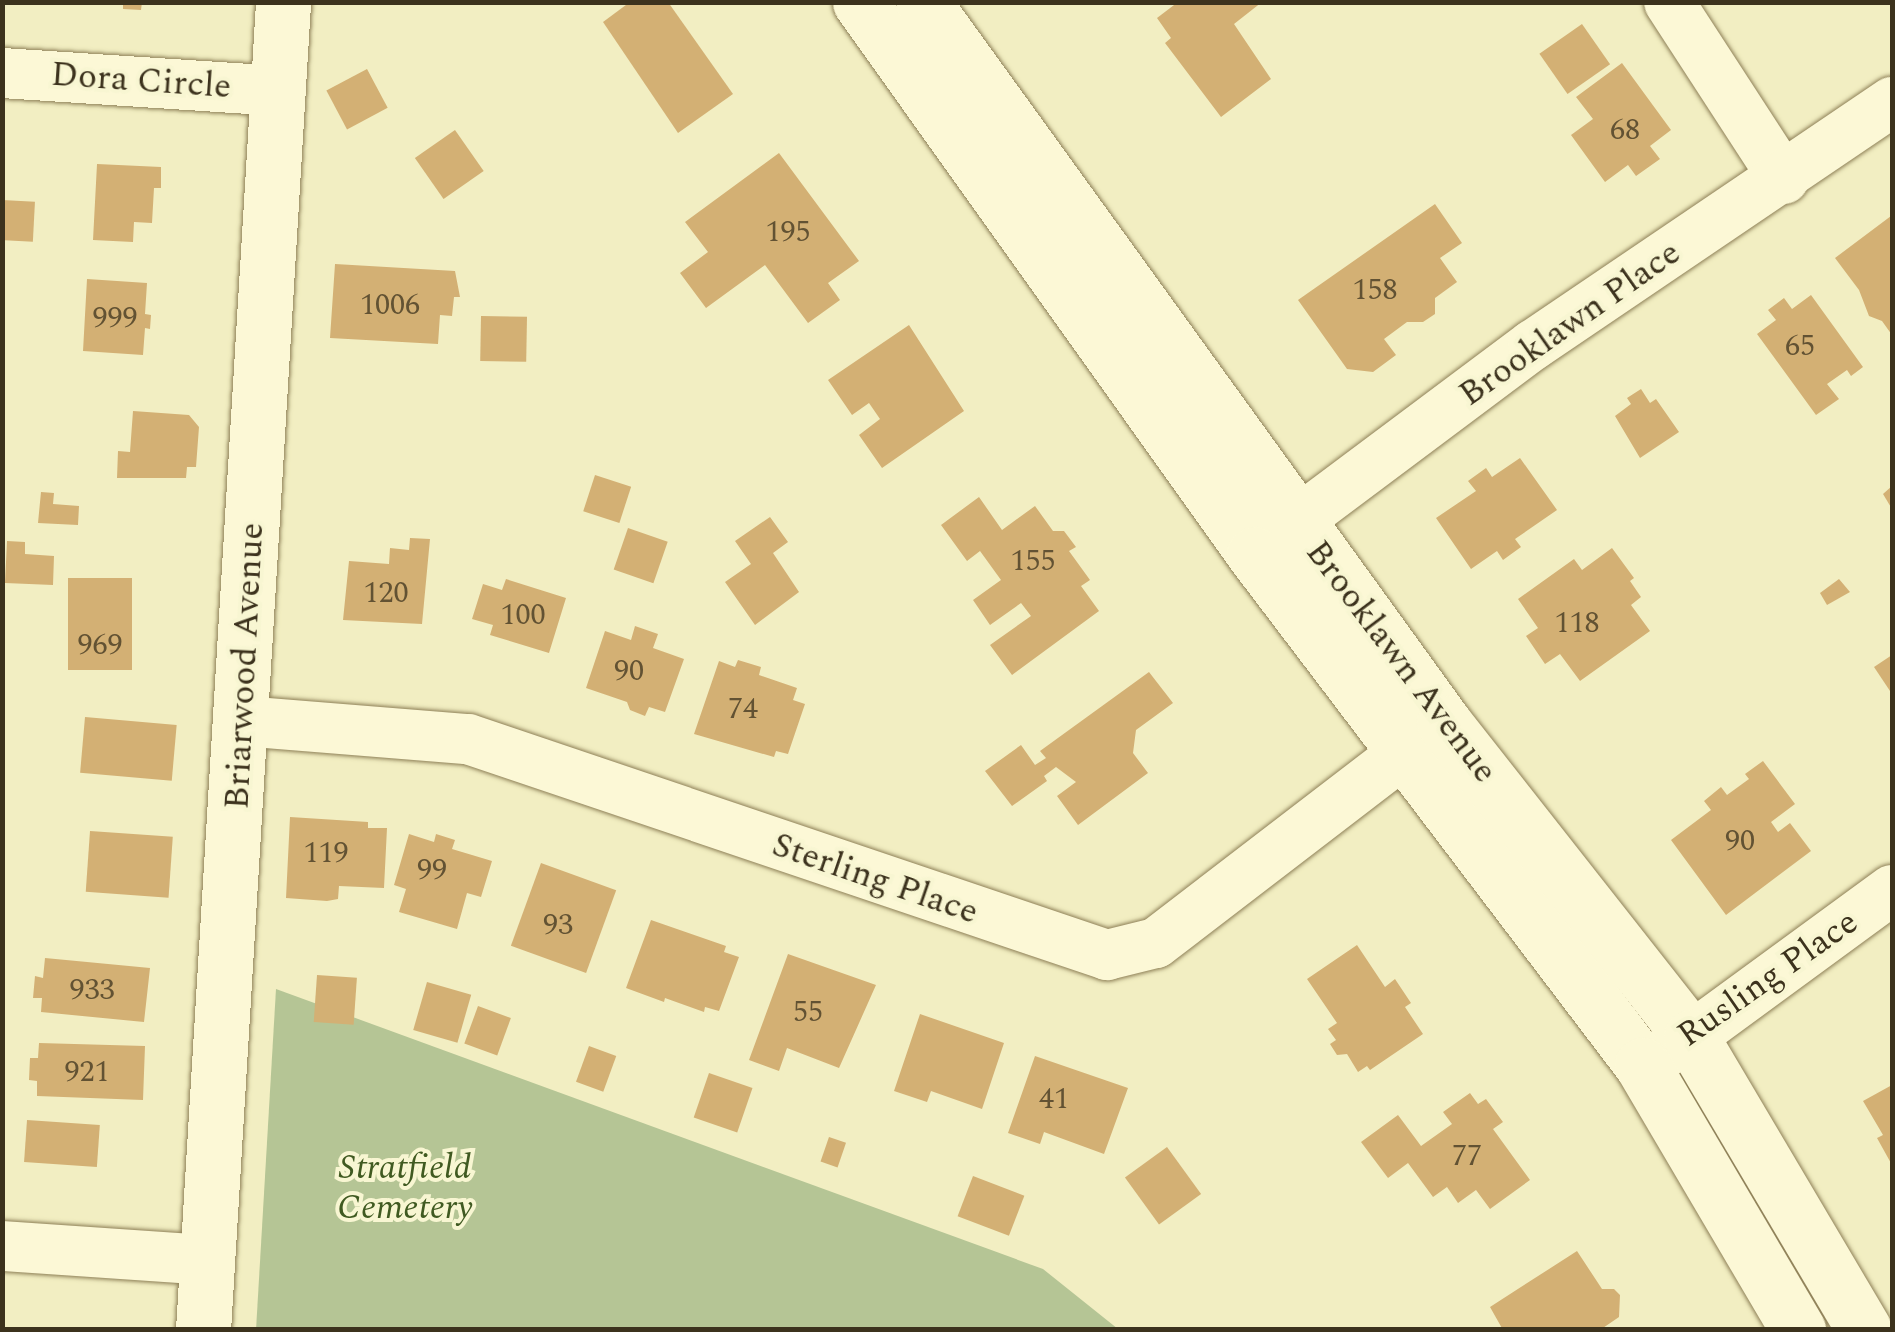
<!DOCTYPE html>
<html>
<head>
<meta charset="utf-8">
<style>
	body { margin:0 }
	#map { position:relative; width:1895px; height:1332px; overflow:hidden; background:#f2eec2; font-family:Spectral,serif }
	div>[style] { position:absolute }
	.cemetery>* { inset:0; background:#b5c595 }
	.building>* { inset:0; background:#d3b074; transform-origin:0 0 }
	.roads { filter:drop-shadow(0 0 2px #8e8057) drop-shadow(0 0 2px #8e8057) }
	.minor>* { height:50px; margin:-25px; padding:0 25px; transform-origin:25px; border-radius:25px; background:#fcf8d6 }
	.secondary>* { height:55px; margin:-27.5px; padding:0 27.5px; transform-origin:27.5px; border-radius:27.5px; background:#fcf8d6 }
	span { translate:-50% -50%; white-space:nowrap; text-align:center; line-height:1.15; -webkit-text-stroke:8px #f8f6d2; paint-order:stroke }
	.number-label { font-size:30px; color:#625233 }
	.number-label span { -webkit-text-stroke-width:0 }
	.street-label { font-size:35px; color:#3c321d }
	.park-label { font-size:35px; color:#405a21; font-style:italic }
	.frame { position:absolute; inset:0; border:5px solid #3c321d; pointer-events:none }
</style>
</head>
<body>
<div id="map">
	<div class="cemetery">
		<div style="clip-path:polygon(276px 989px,1043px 1269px,1118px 1329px,256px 1330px)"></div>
	</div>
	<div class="building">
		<div style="clip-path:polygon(123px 2px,142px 2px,141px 10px,123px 9px)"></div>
		<div style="clip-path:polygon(630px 2px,668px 2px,733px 94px,678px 133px,603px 22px)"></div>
		<div style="clip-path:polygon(1178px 2px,1262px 2px,1234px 24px,1271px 79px,1221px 117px,1165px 43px,1171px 38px,1157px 18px)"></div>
		<div style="left:1582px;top:24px;width:49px;height:52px;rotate:55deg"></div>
		<div style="clip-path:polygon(1622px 63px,1671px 130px,1650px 146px,1660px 159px,1636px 176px,1628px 165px,1605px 182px,1571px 135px,1593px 119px,1576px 97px)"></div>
		<div style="left:367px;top:69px;width:44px;height:46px;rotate:62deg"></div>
		<div style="left:455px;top:130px;width:50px;height:49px;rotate:55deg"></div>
		<div style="clip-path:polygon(779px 153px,859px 261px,828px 283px,840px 300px,808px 323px,765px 265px,706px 308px,680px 273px,708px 252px,685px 222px)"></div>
		<div style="clip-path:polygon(97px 164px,161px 167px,161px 188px,154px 188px,152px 223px,134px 222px,133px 242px,93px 240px)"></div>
		<div style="left:2px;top:200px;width:33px;height:40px;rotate:3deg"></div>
		<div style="clip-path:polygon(1435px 204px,1462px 243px,1440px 258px,1457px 282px,1435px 298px,1435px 314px,1423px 322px,1407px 322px,1384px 339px,1396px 355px,1373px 372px,1347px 369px,1298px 300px)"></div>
		<div style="clip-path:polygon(1891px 216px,1892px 218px,1892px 335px,1882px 321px,1869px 316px,1859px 290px,1835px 258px)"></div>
		<div style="clip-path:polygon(335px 264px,455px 271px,460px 297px,454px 297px,452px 316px,440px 315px,438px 344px,330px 338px)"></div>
		<div style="clip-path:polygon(87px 279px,147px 283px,145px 314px,151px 315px,150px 329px,145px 328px,143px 355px,83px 351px)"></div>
		<div style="clip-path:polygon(1811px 295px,1863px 367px,1851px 376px,1847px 370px,1827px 384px,1839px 399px,1816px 415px,1757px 334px,1776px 320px,1768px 310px,1784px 298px,1792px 309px)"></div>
		<div style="left:481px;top:316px;width:46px;height:45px;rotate:1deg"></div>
		<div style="clip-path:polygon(909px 325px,964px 411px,882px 468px,859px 435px,880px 419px,869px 403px,852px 415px,828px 380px)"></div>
		<div style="clip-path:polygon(1641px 389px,1650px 403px,1656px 399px,1679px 432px,1640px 458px,1615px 416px,1631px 404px,1627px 398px)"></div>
		<div style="clip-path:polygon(133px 411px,189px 415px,199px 427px,196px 467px,187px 467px,186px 478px,117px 478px,118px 451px,130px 452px)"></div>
		<div style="clip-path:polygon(1520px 458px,1557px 510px,1515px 539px,1521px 547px,1503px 560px,1497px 551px,1471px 569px,1436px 518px,1476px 491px,1468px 481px,1486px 468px,1492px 477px)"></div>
		<div style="left:595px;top:475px;width:38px;height:38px;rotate:18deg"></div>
		<div style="clip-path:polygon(1892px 486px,1892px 509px,1883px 494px)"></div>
		<div style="clip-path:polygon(41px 492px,54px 493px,53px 504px,79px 506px,78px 525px,38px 523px)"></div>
		<div style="clip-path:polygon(979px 497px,1002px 530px,1035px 506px,1053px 531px,1064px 531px,1076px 547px,1069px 551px,1090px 580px,1081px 586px,1099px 611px,1012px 675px,990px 645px,1031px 616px,1021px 603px,990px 625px,973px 600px,1001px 580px,980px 551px,967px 561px,941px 525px)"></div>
		<div style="clip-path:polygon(770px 517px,788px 542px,773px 553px,799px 592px,755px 625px,725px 582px,751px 564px,735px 541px)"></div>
		<div style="left:628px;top:528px;width:42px;height:44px;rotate:19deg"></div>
		<div style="clip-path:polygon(410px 538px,430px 539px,422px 624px,343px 620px,349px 561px,389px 564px,390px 548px,409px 550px)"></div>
		<div style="clip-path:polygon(7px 541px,25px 542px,25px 554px,54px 556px,53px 585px,5px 583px)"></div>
		<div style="clip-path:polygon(1612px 548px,1634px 578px,1630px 581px,1641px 597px,1631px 605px,1650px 631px,1580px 681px,1560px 654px,1545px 664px,1526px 636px,1538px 628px,1518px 599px,1574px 559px,1582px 570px)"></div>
		<div style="left:132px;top:578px;width:92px;height:64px;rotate:90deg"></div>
		<div style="clip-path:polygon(506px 579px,566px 598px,549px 653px,490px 635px,493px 625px,472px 619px,483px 584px,502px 590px)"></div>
		<div style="clip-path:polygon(1839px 579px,1850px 592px,1827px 605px,1820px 593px)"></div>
		<div style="clip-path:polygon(635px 626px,658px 634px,653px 648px,684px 659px,665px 712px,649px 707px,645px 716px,630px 710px,627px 702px,586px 688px,605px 631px,631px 640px)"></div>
		<div style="clip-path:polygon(1892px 655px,1892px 694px,1874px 667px)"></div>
		<div style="clip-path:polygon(738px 660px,761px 667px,759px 675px,797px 688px,793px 700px,805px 704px,788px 754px,776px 751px,774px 757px,694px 734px,719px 661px,735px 667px)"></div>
		<div style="clip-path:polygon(1149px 672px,1173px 703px,1136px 730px,1133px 753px,1148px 773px,1078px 825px,1057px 796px,1076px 782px,1056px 767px,1044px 776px,1047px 781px,1012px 806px,985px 771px,1021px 745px,1035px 765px,1046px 758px,1040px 751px)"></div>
		<div style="left:85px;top:717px;width:92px;height:56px;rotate:5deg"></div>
		<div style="clip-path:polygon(1763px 761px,1795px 804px,1771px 822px,1778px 832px,1790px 823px,1811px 851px,1726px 915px,1671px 840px,1711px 810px,1704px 801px,1721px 787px,1727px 795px,1749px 779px,1745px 774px)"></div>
		<div style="clip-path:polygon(290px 817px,368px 822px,368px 828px,387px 828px,384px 888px,339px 886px,338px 899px,327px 901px,286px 898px)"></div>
		<div style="left:90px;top:831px;width:83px;height:61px;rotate:4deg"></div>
		<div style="clip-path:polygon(409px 834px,434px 842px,436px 834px,455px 840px,452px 849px,492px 861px,481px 897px,467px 893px,457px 929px,399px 912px,406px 889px,394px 885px)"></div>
		<div style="left:541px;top:863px;width:80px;height:88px;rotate:20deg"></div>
		<div style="clip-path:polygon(651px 920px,726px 946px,724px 952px,739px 957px,719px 1011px,705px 1007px,704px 1012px,665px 998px,664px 1002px,626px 988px)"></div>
		<div style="clip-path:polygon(1357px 945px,1385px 987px,1395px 979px,1411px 1003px,1405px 1007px,1423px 1034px,1370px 1070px,1367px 1066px,1358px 1072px,1347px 1054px,1337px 1055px,1330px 1044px,1336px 1040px,1328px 1029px,1337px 1023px,1307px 979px)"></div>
		<div style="clip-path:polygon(788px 954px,876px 985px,839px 1068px,787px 1048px,779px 1071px,749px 1060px)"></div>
		<div style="clip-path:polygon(45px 958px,150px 968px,144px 1022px,41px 1012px,42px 998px,33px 998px,35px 976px,43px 978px)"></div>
		<div style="left:317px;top:975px;width:40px;height:47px;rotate:4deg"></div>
		<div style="left:427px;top:982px;width:46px;height:50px;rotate:16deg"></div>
		<div style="left:478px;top:1006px;width:35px;height:40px;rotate:20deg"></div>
		<div style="clip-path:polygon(920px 1014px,1004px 1043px,982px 1109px,931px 1091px,927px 1102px,894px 1091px)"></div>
		<div style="clip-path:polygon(39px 1043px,145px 1046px,143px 1100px,37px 1096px,37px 1081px,29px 1080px,30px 1058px,38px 1058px)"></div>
		<div style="left:589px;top:1046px;width:29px;height:38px;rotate:20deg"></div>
		<div style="clip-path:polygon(1035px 1056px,1128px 1088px,1104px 1154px,1044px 1132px,1040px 1144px,1008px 1133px)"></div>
		<div style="left:709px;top:1073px;width:46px;height:47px;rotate:19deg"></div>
		<div style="clip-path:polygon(1892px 1085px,1892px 1165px,1877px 1138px,1883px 1135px,1863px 1101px)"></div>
		<div style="clip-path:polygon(1470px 1093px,1478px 1104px,1486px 1099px,1503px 1122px,1493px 1129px,1530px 1180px,1490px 1209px,1476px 1190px,1458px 1203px,1447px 1187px,1433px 1197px,1408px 1163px,1388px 1178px,1361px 1142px,1398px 1115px,1421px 1146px,1452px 1124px,1443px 1112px)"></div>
		<div style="left:27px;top:1120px;width:73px;height:42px;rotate:4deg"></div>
		<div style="left:829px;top:1137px;width:18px;height:26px;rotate:19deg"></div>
		<div style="left:1167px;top:1147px;width:58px;height:52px;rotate:54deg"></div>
		<div style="left:973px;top:1176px;width:55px;height:43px;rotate:21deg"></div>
		<div style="clip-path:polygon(1577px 1251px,1602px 1289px,1614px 1289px,1620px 1295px,1619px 1317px,1600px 1330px,1503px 1330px,1490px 1307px)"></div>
	</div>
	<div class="roads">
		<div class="minor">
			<div style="left:1669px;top:2px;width:211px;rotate:57deg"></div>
			<div style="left:2px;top:73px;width:278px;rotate:3.7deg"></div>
			<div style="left:1264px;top:546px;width:336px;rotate:-36.8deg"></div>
			<div style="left:1533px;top:345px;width:434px;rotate:-34.1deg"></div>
			<div style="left:242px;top:721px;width:227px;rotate:4.6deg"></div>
			<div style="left:468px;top:739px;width:675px;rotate:18.68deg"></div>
			<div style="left:1107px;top:955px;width:50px;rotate:-13.8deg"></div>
			<div style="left:1156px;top:943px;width:353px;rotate:-37.5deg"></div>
			<div style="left:1656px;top:1058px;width:41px;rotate:-31deg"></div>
			<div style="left:1691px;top:1037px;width:249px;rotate:-36.2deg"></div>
			<div style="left:2px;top:1246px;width:205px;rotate:3.9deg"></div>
		</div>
		<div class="secondary">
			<div style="left:860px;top:2px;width:678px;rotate:54.48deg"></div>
			<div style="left:1254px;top:554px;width:642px;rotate:52.79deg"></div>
			<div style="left:1642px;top:1065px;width:308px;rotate:59.5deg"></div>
			<div style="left:923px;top:2px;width:890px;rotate:54.15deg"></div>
			<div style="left:1444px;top:723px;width:400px;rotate:51.8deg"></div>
			<div style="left:1691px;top:1037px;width:340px;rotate:59.4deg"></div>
			<div style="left:203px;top:1330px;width:1330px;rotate:-86.55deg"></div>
		</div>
	</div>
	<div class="number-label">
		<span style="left:1625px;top:130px">68</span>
		<span style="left:788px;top:232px">195</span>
		<span style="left:1375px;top:290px">158</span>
		<span style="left:390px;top:305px">1006</span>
		<span style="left:115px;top:318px">999</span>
		<span style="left:1800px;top:346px">65</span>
		<span style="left:1033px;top:561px">155</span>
		<span style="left:386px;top:593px">120</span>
		<span style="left:523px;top:615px">100</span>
		<span style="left:1577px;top:623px">118</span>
		<span style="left:100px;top:645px">969</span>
		<span style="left:629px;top:671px">90</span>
		<span style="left:743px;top:709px">74</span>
		<span style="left:1740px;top:841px">90</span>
		<span style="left:326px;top:853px">119</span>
		<span style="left:432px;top:870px">99</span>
		<span style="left:558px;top:925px">93</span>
		<span style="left:92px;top:990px">933</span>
		<span style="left:808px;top:1012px">55</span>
		<span style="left:87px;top:1072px">921</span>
		<span style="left:1054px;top:1099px">41</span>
		<span style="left:1467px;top:1156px">77</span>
	</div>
	<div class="street-label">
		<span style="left:141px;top:81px;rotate:4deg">Dora Circle</span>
		<span style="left:1570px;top:324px;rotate:-35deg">Brooklawn Place</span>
		<span style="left:1401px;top:662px;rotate:53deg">Brooklawn Avenue</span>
		<span style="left:245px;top:666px;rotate:-87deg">Briarwood Avenue</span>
		<span style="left:875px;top:879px;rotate:19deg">Sterling Place</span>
		<span style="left:1768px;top:979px;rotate:-35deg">Rusling Place</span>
	</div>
	<div class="park-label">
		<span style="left:405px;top:1188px">Stratfield<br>Cemetery</span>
	</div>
	<div class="frame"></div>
</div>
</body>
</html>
